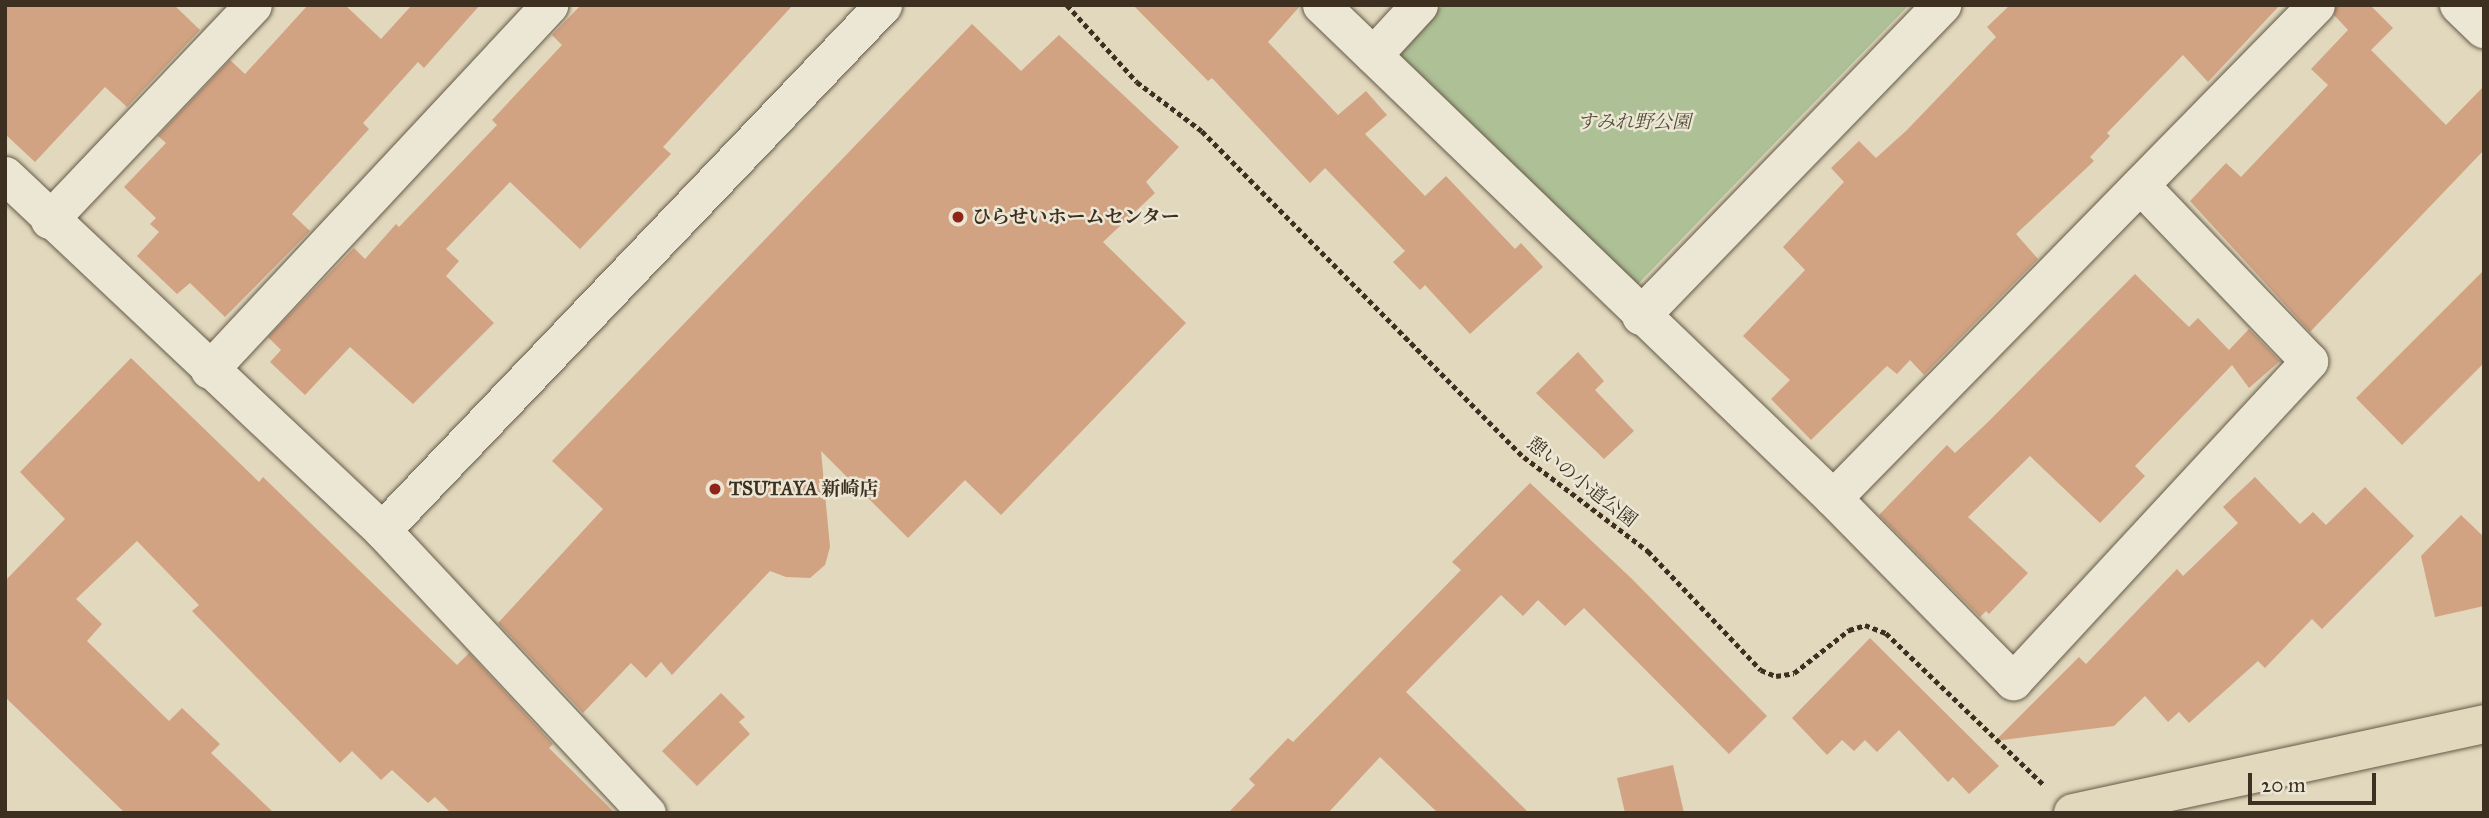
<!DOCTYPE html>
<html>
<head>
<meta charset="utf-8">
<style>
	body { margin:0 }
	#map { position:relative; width:2489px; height:818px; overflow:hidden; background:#e1d8bd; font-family:"IM FELL Great Primer","Noto Serif JP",serif }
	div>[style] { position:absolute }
	.green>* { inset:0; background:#adc096 }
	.building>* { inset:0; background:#d2a383 }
	.path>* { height:4.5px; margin-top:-2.25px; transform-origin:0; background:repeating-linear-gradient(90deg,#3d3021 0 5px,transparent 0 8.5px) }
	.roads { filter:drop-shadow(0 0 2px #665a48) drop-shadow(0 0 2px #665a48) }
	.minor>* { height:37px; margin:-18.5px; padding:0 18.5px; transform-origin:18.5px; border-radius:18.5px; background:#ece6d4 }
	.tertiary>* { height:38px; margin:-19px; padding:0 19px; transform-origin:19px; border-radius:19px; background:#ece6d4 }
	.primary>* { height:38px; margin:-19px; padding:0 19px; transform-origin:19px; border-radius:19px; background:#e1d8bd }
	.dots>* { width:19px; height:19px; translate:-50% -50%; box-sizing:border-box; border:4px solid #ece6d4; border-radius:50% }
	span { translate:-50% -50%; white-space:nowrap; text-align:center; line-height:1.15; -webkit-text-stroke:5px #ece6d4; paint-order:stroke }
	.park-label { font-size:19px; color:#534d38; font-style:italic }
	.poi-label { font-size:19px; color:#3d3021; font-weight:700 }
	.left { translate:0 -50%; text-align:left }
	.street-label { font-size:19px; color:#3d3021 }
	.frame { position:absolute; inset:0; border:7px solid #3d3021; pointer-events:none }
	.scale { position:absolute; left:2248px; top:773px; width:128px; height:32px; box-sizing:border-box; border:4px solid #3d3021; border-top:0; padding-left:9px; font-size:21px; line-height:24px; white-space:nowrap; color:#3d3021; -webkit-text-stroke:5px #ece6d4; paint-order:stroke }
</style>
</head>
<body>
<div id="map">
	<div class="green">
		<div style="clip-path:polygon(1443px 5px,1909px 5px,1637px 285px,1397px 52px)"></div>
	</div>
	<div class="building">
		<div style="clip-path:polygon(5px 5px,174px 5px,200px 30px,127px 107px,105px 87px,35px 162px,5px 134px)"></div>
		<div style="clip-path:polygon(308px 5px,345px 5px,381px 39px,412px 5px,480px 5px,424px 68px,418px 62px,363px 123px,369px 129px,292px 214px,310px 231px,225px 317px,190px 283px,177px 294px,137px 256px,159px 232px,150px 224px,156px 218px,124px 187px,166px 143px,158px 136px,230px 60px,245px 74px)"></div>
		<div style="clip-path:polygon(581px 5px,793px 5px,663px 147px,671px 154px,580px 249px,510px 182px,446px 249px,459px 261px,446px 276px,494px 323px,413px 404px,350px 347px,305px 395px,270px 362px,281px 350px,268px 337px,354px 248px,365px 259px,396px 224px,399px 227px,497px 125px,492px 120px,562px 45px,552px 35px)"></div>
		<div style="clip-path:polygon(1133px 5px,1301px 5px,1268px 42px,1338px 115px,1366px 91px,1387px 115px,1365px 134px,1425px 196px,1446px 176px,1515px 249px,1521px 243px,1543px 267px,1470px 334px,1425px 285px,1420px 290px,1393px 262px,1405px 251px,1325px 168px,1310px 183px,1212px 78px,1208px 81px)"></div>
		<div style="clip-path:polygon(2010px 5px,2280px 5px,2208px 82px,2183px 55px,2107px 133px,2110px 136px,2090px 157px,2094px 161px,2016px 234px,2038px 259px,1924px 375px,1910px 360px,1897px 374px,1887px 366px,1811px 440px,1771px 399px,1790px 380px,1743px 336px,1805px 270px,1783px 247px,1844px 182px,1831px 168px,1859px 141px,1876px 158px,1907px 130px,1996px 37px,1987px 27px)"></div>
		<div style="clip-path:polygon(2336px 5px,2370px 5px,2393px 28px,2371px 50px,2446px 125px,2484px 86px,2484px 150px,2310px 332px,2190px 201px,2226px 163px,2241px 177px,2328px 85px,2311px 69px,2348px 30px,2334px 15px)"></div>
		<div style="clip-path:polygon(972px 24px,1021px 71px,1059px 35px,1179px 147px,1146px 182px,1155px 193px,1103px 242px,1186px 323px,1001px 515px,965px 480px,908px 538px,821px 451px,830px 547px,825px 565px,810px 578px,786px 577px,770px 571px,672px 675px,661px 662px,646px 678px,631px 663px,583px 713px,498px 623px,603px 509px,552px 461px)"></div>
		<div style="clip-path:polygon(2484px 270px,2484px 363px,2402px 445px,2356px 398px)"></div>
		<div style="clip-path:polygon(2135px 274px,2189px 327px,2198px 318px,2229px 350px,2249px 329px,2280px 361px,2249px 388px,2232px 365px,2135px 466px,2145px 476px,2100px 523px,2030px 456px,1968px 517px,2028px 573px,1989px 614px,1986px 611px,1980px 617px,1879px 515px,1947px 445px,1955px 453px,1987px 423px)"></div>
		<div style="clip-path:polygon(1578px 352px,1604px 381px,1595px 390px,1634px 431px,1604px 459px,1536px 393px)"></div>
		<div style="clip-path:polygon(131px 358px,259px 482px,263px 477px,457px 665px,469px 653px,553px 744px,549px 748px,615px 813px,451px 813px,435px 797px,428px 803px,392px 770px,381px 780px,352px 751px,340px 763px,192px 611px,199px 605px,137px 541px,76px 599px,102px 624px,87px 641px,169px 721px,182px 708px,220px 744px,211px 753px,274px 813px,125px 813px,5px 697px,5px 581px,65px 519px,20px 472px)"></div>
		<div style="clip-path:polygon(2255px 477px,2300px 524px,2313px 512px,2326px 525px,2365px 487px,2414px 536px,2322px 629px,2312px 619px,2265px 668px,2258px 661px,2189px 723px,2179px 712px,2168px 722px,2145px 696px,2114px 726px,1995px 741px,2079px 657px,2086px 664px,2177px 569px,2183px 576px,2238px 523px,2223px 507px)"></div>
		<div style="clip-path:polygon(1530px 483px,1631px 578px,1767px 716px,1729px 754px,1584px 608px,1565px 626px,1538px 600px,1523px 616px,1501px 595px,1406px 692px,1529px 813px,1438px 813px,1380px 757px,1328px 813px,1228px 813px,1255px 785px,1249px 779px,1288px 738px,1293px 742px,1461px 570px,1452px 562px)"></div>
		<div style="clip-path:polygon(2461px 515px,2484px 537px,2484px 606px,2435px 617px,2421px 556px)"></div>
		<div style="clip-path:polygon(1870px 638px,1999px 766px,1969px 794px,1953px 777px,1948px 782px,1899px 730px,1877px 752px,1865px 740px,1854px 751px,1842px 740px,1827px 755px,1792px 718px)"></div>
		<div style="clip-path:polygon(721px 693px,745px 717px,739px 722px,750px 734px,697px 786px,662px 751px)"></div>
		<div style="clip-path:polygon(1673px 765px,1684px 813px,1625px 813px,1617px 778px)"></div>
	</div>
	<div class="path">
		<div style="left:1067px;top:5px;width:104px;rotate:47.7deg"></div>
		<div style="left:1137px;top:82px;width:81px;rotate:37deg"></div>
		<div style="left:1202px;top:131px;width:458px;rotate:45.4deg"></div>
		<div style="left:1524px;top:457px;width:156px;rotate:37.2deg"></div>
		<div style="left:1648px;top:551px;width:164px;rotate:46.5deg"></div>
		<div style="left:1761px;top:670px;width:16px;rotate:22deg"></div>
		<div style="left:1776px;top:676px;width:18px;rotate:-9deg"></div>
		<div style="left:1794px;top:673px;width:70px;rotate:-38deg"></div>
		<div style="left:1849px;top:630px;width:17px;rotate:-17deg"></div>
		<div style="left:1865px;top:625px;width:22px;rotate:21deg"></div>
		<div style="left:1886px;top:633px;width:219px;rotate:43.9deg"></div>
	</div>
	<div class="roads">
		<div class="minor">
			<div style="left:1321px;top:5px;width:711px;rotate:43.92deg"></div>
			<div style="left:1833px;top:498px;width:257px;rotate:45.5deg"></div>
			<div style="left:2013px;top:681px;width:436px;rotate:-47.2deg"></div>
			<div style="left:2309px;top:361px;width:244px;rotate:-133.8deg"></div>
			<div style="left:1373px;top:55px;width:68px;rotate:-47.4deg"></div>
			<div style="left:5px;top:175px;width:518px;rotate:43.28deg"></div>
			<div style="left:382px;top:530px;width:388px;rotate:46.9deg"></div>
			<div style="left:49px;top:220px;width:296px;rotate:-46.5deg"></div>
			<div style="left:209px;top:370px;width:499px;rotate:-47deg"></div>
			<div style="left:1833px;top:498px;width:690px;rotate:-45.59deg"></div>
			<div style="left:382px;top:530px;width:726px;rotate:-46.34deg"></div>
		</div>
		<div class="tertiary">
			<div style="left:2459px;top:5px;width:35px;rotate:44deg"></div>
			<div style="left:1641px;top:316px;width:433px;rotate:-45.9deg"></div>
		</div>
		<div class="primary">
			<div style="left:2073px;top:813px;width:421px;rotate:-12.2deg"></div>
		</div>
	</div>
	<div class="dots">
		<div style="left:958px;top:217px;background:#8f2418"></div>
		<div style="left:715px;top:489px;background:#8f2418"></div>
	</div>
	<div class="park-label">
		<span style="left:1634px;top:122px">すみれ野公園</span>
	</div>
	<div class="poi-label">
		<span class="left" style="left:972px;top:217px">ひらせいホームセンター</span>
		<span class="left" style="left:729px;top:489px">TSUTAYA 新崎店</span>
	</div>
	<div class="street-label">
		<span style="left:1582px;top:482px;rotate:38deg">憩いの小道公園</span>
	</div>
	<div class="frame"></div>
	<div class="scale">20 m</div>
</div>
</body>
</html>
